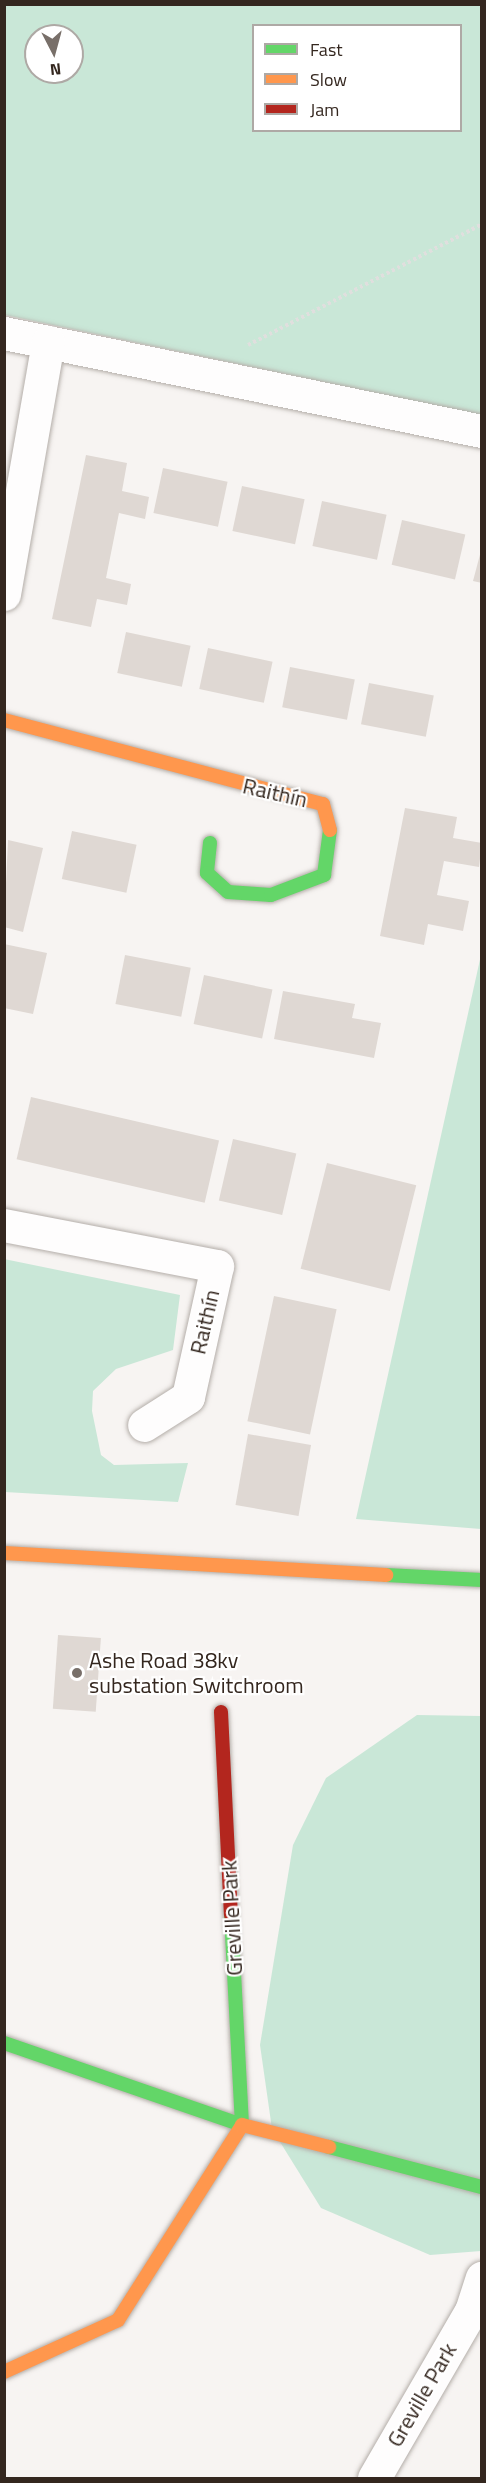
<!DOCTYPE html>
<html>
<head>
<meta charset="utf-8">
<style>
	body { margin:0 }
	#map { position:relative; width:486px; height:2483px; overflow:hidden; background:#f7f4f2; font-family:"Titillium Web",sans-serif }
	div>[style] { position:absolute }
	.green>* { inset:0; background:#c9e7d7 }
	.building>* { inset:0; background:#dfd8d3; transform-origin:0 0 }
	.path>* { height:4px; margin-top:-2px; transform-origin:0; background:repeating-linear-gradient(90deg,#e0dfde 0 3px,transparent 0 6px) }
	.roads { filter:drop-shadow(0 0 2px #b4aea9) drop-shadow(0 0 2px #b4aea9) }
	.street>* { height:33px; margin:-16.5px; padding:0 16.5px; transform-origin:16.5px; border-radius:16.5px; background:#fefdfd }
	.fast>* { height:14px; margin:-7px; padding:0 7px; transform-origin:7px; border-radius:7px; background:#63d668 }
	.slow>* { height:14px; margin:-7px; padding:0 7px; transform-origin:7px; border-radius:7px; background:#ff974d }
	.jam>* { height:14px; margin:-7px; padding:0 7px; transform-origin:7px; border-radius:7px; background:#b3261e }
	.dots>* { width:16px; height:16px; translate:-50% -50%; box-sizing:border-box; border:3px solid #fff; border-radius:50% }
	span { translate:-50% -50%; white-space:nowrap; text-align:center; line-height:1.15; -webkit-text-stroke:4.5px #fff; paint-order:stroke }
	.street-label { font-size:22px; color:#34271f }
	.poi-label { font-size:22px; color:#34271f }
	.left { translate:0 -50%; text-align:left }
	.frame { position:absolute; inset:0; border:6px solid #34271f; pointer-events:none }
	.legend { position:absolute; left:252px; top:24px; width:210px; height:108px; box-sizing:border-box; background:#fff; border:2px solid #aea9a5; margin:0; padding:8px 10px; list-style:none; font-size:18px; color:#34271f }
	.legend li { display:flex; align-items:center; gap:12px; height:30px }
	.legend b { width:30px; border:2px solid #aea9a5 }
	.north { position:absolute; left:24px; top:24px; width:60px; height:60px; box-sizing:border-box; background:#fff; border:2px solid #aea9a5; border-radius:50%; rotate:174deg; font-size:16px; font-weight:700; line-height:24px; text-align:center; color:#34271f }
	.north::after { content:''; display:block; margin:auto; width:21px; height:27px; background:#786f69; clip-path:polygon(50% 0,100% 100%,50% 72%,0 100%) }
</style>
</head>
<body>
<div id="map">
	<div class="green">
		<div style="clip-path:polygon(evenodd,5px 5px,481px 5px,481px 415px,5px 315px,5px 5px,254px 26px,460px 26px,460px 130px,254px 130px,254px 26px,5px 5px,36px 36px,72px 36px,72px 72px,36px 72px,36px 36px)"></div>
		<div style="clip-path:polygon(481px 955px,481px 1529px,356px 1519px)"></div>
		<div style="clip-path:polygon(4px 1259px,180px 1295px,173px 1350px,116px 1369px,93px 1391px,92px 1411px,101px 1455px,114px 1465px,188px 1463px,178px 1502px,5px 1492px)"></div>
		<div style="clip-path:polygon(417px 1715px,481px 1716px,481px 2251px,430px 2255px,321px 2208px,272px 2129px,260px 2045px,293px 1845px,326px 1778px)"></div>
	</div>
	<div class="building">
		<div style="clip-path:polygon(86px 455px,127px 463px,122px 491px,149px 497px,145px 519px,119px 513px,106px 578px,131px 584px,127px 605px,97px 599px,91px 627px,52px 619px)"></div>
		<div style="left:163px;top:468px;width:66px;height:46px;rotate:12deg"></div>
		<div style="left:242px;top:486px;width:64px;height:46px;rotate:12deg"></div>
		<div style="left:322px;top:501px;width:66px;height:46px;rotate:12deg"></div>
		<div style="left:402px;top:520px;width:65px;height:46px;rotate:13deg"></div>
		<div style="clip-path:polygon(482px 547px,482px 583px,473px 581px)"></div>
		<div style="left:126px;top:632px;width:66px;height:42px;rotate:12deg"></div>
		<div style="left:208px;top:648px;width:66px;height:42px;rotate:12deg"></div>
		<div style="left:290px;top:667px;width:66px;height:41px;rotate:11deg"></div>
		<div style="left:369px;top:683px;width:66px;height:42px;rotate:11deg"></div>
		<div style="clip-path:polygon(405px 808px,457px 817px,453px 838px,482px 843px,479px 867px,444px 861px,437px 895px,469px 901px,463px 931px,428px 924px,424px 945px,380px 936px)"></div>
		<div style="left:72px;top:831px;width:66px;height:49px;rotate:12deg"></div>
		<div style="clip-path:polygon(8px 840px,43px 848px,23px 932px,4px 927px)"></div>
		<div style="clip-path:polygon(4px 944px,47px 953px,33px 1014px,4px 1008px)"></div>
		<div style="left:125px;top:955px;width:67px;height:50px;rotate:11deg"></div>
		<div style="left:204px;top:975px;width:70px;height:50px;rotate:12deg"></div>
		<div style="clip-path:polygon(283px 991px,355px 1004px,352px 1018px,381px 1023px,374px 1058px,274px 1039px)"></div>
		<div style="left:31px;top:1097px;width:193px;height:64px;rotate:13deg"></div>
		<div style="left:233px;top:1139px;width:65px;height:63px;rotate:13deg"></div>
		<div style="left:327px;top:1163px;width:92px;height:109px;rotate:14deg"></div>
		<div style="left:274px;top:1296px;width:64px;height:128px;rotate:12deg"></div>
		<div style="left:248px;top:1434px;width:64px;height:72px;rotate:10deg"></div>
		<div style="left:58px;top:1635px;width:43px;height:74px;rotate:4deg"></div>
	</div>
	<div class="path">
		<div style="left:248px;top:345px;width:263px;rotate:-27.3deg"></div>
	</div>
	<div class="roads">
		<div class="street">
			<div style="left:4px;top:333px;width:488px;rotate:11.6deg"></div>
			<div style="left:4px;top:594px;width:256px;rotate:-80.1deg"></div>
			<div style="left:4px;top:1225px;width:217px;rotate:10.9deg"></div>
			<div style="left:217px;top:1266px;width:134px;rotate:102.5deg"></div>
			<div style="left:188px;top:1397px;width:52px;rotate:147.5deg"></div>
			<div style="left:374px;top:2478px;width:193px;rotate:-59.9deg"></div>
			<div style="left:471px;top:2311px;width:35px;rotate:-72deg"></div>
		</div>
		<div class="fast">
			<div style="left:210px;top:843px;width:30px;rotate:96deg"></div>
			<div style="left:207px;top:873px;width:28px;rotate:42deg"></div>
			<div style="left:228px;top:892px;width:43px;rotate:4deg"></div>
			<div style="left:271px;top:895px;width:57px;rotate:-20.7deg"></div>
			<div style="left:324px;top:875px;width:45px;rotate:-82.4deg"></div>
			<div style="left:386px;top:1575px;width:96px;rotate:3deg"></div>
			<div style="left:4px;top:2043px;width:252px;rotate:19deg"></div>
			<div style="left:242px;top:2125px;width:210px;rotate:-93deg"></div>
			<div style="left:329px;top:2147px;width:158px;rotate:14.7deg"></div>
		</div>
		<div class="slow">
			<div style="left:4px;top:720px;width:330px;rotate:14.8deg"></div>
			<div style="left:323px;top:804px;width:27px;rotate:75deg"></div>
			<div style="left:4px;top:1553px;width:383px;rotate:3.3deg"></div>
			<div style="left:4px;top:2372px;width:125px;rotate:-24.5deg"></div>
			<div style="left:118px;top:2320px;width:231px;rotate:-57.5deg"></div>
			<div style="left:242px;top:2125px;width:90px;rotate:14.2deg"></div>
		</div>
		<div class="jam">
			<div style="left:221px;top:1712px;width:203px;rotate:87.2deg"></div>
		</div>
	</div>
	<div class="dots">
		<div style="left:77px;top:1673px;background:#786f69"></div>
	</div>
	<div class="street-label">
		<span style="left:275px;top:793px;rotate:13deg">Raithín</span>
		<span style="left:205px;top:1322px;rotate:-77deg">Raithín</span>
		<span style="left:232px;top:1918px;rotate:-93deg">Greville Park</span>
		<span style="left:422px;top:2395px;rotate:-60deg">Greville Park</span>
	</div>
	<div class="poi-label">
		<span class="left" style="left:89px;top:1673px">Ashe Road 38kv<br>substation Switchroom</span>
	</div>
	<div class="frame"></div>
	<ul class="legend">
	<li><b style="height:8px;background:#63d668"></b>Fast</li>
	<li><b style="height:8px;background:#ff974d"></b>Slow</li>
	<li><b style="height:8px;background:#b3261e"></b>Jam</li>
	</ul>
	<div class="north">N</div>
</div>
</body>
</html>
